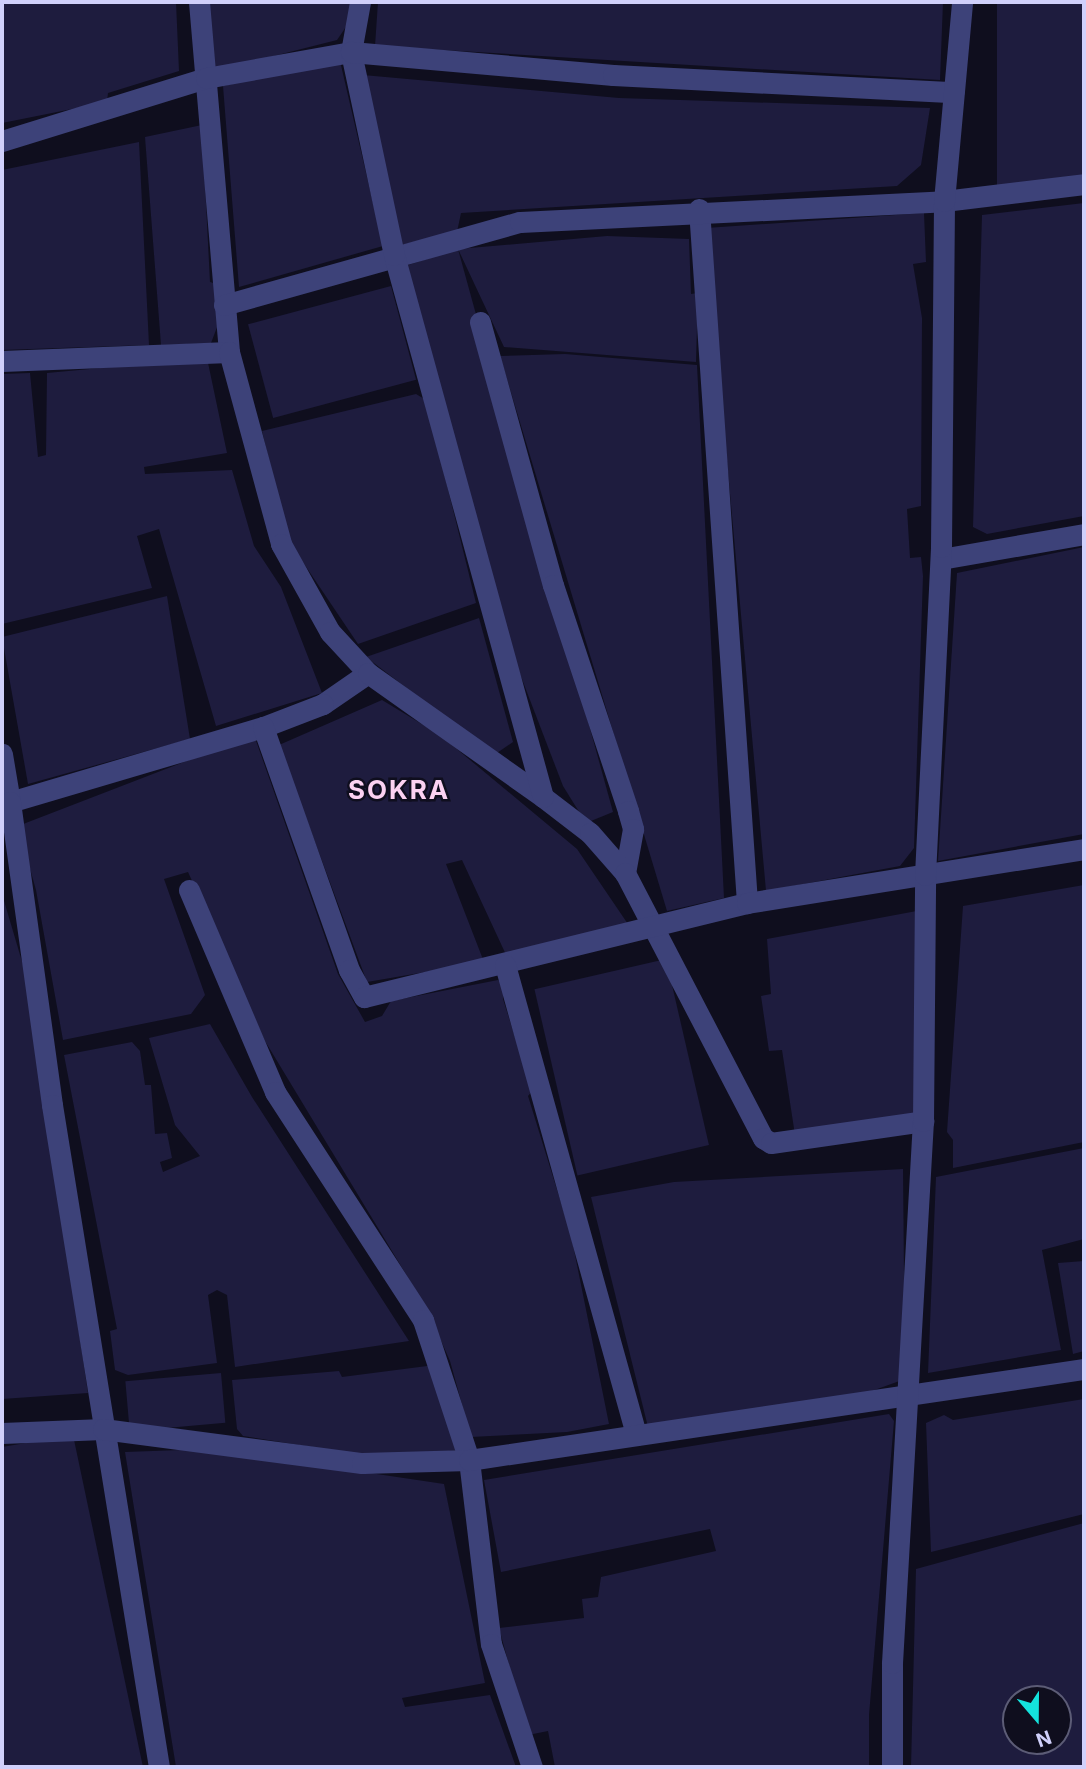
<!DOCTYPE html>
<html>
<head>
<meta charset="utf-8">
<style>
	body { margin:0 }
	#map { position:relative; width:1086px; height:1769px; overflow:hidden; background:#0f0e1e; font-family:Inter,sans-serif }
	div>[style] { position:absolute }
	.building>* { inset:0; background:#1e1c3e; transform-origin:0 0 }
	.minor>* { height:21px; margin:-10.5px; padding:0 10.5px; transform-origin:10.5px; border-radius:10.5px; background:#3d4279 }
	span { translate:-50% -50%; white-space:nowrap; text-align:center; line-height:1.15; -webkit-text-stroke:5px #0f0e1e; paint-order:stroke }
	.district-label { font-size:26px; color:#fbd1f1; font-weight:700; letter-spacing:2px }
	.frame { position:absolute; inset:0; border:4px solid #d0d0fb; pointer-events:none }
	.north { position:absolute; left:1002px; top:1685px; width:70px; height:70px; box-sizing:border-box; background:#0f0e1e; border:2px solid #5c5c76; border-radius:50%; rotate:160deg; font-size:19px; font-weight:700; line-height:28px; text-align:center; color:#d0d0fb }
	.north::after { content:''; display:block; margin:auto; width:24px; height:32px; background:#14e2dd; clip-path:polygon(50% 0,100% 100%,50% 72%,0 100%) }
</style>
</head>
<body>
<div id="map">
	<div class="building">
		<div style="clip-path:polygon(2px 2px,176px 2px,179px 71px,108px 93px,107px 102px,2px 123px)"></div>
		<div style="clip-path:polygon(208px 2px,353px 2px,350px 21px,337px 40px,210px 72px)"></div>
		<div style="clip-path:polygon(378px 2px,943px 2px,940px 80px,375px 46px)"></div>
		<div style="left:997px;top:2px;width:87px;height:186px"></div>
		<div style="clip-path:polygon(340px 61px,383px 246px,239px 287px,223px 86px)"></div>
		<div style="clip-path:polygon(363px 75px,619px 98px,930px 108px,921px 165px,897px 186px,461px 213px,457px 232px,401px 245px)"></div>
		<div style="clip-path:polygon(202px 125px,210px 282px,217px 284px,219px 322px,211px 343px,161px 345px,145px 137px)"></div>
		<div style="clip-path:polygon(139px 142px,149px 345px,2px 350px,2px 170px)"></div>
		<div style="clip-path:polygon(1084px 203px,1084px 516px,987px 534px,973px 527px,982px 215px)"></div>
		<div style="clip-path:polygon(924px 213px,926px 262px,913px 264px,922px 318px,921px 506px,907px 509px,910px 558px,921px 557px,923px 576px,914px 848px,900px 866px,766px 891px,706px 228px)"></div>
		<div style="clip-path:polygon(607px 236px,689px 239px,691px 294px,698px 293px,696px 362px,504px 347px,458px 249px)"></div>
		<div style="clip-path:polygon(458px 249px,613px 812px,586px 823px,563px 786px,515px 661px,402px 267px)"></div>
		<div style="left:391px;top:286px;width:97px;height:148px;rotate:75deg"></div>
		<div style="clip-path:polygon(565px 354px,697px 365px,724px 898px,667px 911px,500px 356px)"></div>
		<div style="clip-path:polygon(207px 358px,227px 453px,144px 467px,145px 474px,232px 470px,254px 546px,281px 587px,322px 693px,216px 726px,159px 529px,137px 536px,152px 588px,2px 624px,2px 374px,30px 373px,38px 457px,46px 455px,47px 373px)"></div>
		<div style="clip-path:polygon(416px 394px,426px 400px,476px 603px,358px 644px,288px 540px,262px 431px)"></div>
		<div style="clip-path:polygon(1084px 547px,1084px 834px,938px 861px,957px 573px)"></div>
		<div style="clip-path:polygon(167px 596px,190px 739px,28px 784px,2px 637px)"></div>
		<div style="clip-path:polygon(479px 618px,513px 742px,494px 755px,366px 657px)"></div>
		<div style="clip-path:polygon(382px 700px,440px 735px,577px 849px,632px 930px,508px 959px,462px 860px,446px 864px,484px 962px,367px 982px,279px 745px)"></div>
		<div style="clip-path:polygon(254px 735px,338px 974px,365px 1022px,382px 1016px,391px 1001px,498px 980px,504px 985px,503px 999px,532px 1091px,528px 1096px,571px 1235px,609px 1424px,567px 1432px,471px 1437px,450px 1361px,427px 1309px,265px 1041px,188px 872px,164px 879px,205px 995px,191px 1014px,63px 1040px,36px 890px,18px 826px)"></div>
		<div style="clip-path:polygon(1084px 885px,1084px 1142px,953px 1168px,953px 1140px,947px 1132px,963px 906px)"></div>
		<div style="clip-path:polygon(2px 894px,26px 975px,88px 1393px,2px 1399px)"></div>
		<div style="clip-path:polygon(922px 910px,916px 1117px,795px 1135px,782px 1050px,769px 1051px,761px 996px,771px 994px,767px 939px)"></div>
		<div style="left:666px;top:959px;width:191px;height:135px;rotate:77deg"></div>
		<div style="clip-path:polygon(210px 1024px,252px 1097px,409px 1341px,235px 1367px,227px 1295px,217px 1290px,208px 1295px,217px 1363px,128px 1375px,115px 1370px,110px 1331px,117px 1329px,64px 1055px,132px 1042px,140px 1051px,145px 1085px,151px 1085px,155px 1134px,167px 1133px,172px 1158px,160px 1162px,163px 1172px,200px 1156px,175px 1125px,149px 1038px)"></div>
		<div style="clip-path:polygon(1084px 1148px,1084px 1239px,1042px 1250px,1061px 1350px,928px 1373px,936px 1177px)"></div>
		<div style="clip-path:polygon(903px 1169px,905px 1379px,844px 1401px,648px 1427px,591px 1197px,674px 1182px)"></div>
		<div style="clip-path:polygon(1084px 1261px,1084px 1351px,1073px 1354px,1058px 1263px)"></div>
		<div style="clip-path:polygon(435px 1365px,461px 1450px,375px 1457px,243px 1436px,237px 1429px,232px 1380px,339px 1371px,342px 1377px)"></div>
		<div style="left:221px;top:1373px;width:50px;height:96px;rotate:85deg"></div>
		<div style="clip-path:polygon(1084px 1399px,1084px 1514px,931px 1552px,926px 1423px,944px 1415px,953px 1420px)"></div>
		<div style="clip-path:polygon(889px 1414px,894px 1421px,869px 1715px,869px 1767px,555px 1767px,548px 1731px,528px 1735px,499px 1628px,584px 1618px,582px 1599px,598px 1597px,601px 1577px,716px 1551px,710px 1529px,501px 1572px,484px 1480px)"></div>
		<div style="clip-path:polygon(73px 1435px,143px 1767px,2px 1767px,2px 1447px)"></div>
		<div style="clip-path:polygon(208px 1449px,444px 1484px,485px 1683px,402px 1698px,405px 1707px,490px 1695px,516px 1767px,176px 1767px,125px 1452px)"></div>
		<div style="clip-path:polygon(evenodd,1084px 1523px,1084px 1767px,911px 1767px,916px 1569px,1084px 1523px,1016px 1699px,1058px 1699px,1058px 1741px,1016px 1741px,1016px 1699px)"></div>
	</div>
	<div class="minor">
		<div style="left:199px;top:2px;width:351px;rotate:85.1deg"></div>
		<div style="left:2px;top:141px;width:214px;rotate:-17.2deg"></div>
		<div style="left:206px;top:78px;width:147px;rotate:-10.2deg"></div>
		<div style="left:351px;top:52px;width:51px;rotate:-79.8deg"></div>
		<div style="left:699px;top:209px;width:696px;rotate:86.04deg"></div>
		<div style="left:224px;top:305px;width:307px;rotate:-15.7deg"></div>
		<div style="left:520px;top:222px;width:425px;rotate:-2.8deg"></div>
		<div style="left:944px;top:201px;width:141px;rotate:-6.9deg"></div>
		<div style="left:480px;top:322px;width:273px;rotate:74.5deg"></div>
		<div style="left:553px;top:585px;width:238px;rotate:71.6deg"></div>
		<div style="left:628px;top:811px;width:19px;rotate:74deg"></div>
		<div style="left:633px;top:829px;width:45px;rotate:100.3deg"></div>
		<div style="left:2px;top:361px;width:227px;rotate:-2.3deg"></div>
		<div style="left:229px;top:352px;width:199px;rotate:74.8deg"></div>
		<div style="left:281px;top:544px;width:101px;rotate:60.9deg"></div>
		<div style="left:330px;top:632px;width:56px;rotate:47.2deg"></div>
		<div style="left:368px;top:673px;width:55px;rotate:145.4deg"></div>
		<div style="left:323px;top:704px;width:64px;rotate:159deg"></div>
		<div style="left:263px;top:727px;width:264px;rotate:163.5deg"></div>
		<div style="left:10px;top:802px;width:49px;rotate:-99.5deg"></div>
		<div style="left:941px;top:559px;width:145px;rotate:-9.9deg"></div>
		<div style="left:368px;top:673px;width:214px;rotate:35.3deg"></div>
		<div style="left:543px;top:797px;width:59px;rotate:37.5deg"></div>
		<div style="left:590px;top:833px;width:53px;rotate:48.8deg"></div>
		<div style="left:625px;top:873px;width:299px;rotate:62.5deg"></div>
		<div style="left:763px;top:1138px;width:9px;rotate:32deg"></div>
		<div style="left:771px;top:1143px;width:154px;rotate:-8.2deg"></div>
		<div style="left:263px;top:727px;width:258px;rotate:70.5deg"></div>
		<div style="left:349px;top:970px;width:31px;rotate:61deg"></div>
		<div style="left:364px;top:997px;width:394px;rotate:-13.8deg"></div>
		<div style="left:747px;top:903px;width:341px;rotate:-9.1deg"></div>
		<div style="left:543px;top:797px;width:562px;rotate:-105.37deg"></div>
		<div style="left:394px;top:255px;width:208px;rotate:-102deg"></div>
		<div style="left:351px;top:52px;width:263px;rotate:5deg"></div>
		<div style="left:613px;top:75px;width:341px;rotate:2.9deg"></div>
		<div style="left:10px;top:802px;width:306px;rotate:82.1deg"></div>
		<div style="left:52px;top:1105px;width:671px;rotate:80.82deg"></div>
		<div style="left:189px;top:890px;width:220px;rotate:66.9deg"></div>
		<div style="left:275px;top:1092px;width:272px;rotate:57deg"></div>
		<div style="left:423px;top:1320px;width:147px;rotate:71.8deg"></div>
		<div style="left:469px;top:1460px;width:185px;rotate:83.2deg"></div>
		<div style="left:491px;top:1644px;width:130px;rotate:71.6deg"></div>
		<div style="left:505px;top:965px;width:488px;rotate:74.4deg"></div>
		<div style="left:2px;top:1433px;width:101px;rotate:-2.3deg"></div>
		<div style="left:103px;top:1429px;width:261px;rotate:7.5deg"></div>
		<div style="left:362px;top:1463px;width:107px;rotate:-1.6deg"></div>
		<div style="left:469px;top:1460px;width:622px;rotate:-8.42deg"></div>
		<div style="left:892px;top:1767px;width:104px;rotate:-90deg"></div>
		<div style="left:892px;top:1663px;width:543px;rotate:-86.73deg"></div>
		<div style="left:923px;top:1121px;width:246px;rotate:-89.5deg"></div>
		<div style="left:925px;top:875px;width:328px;rotate:-87.2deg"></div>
		<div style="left:941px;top:547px;width:346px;rotate:-89.5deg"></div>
		<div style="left:944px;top:201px;width:200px;rotate:-84.8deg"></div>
	</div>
	<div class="district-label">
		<span style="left:399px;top:790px">SOKRA</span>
	</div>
	<div class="frame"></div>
	<div class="north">N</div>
</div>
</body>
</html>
